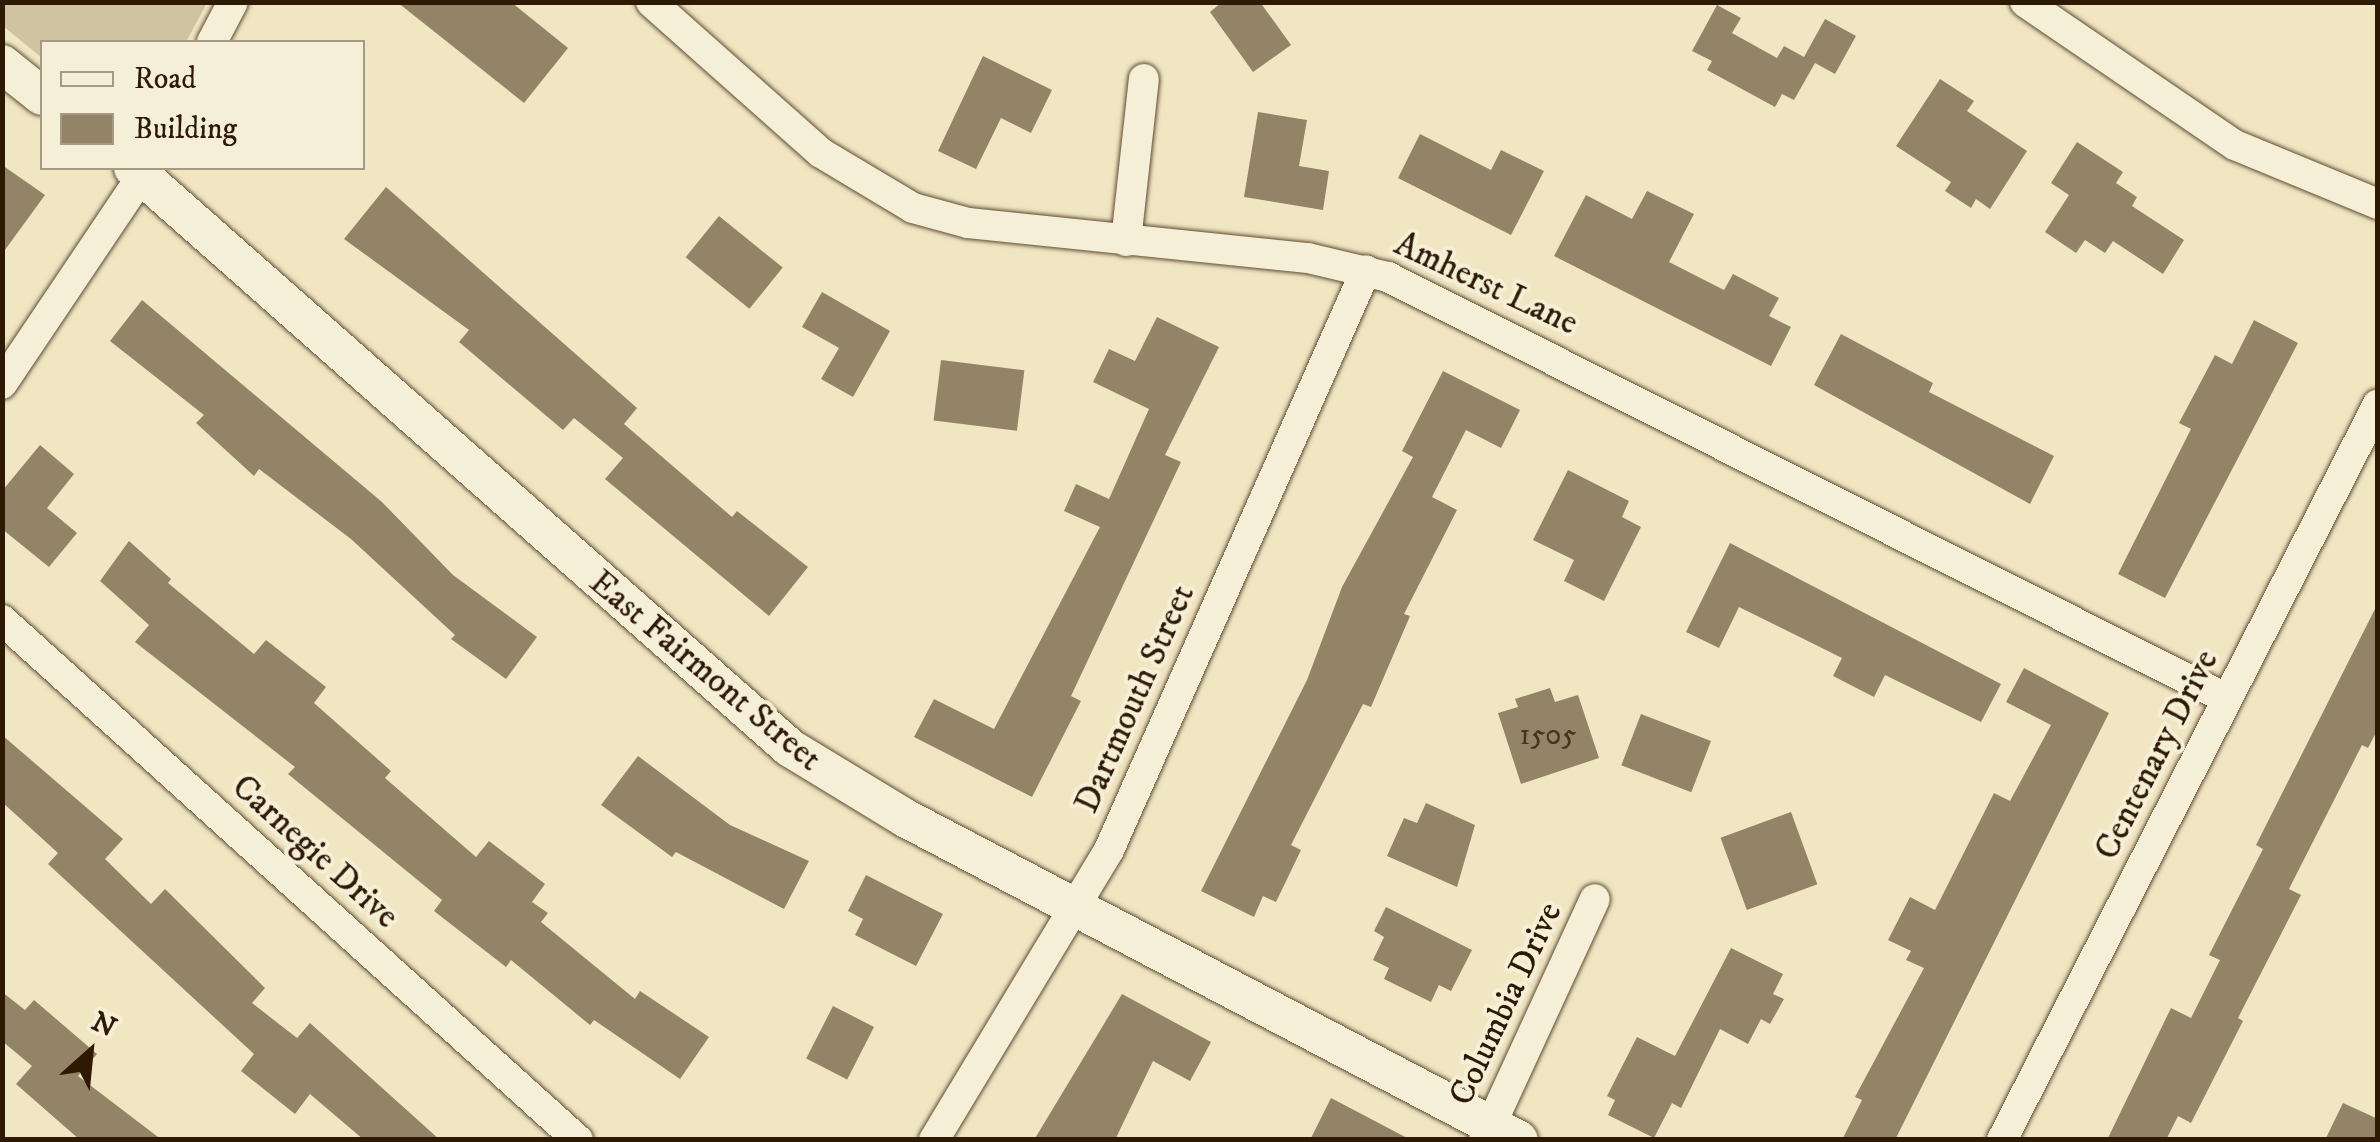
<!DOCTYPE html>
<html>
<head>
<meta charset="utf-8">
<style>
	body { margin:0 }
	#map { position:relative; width:2380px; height:1142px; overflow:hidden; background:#f1e6c2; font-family:"IM FELL DW Pica",serif }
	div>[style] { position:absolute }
	.green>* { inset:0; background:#d0c3a2 }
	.building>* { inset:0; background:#938467; transform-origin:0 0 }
	.roads { filter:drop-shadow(0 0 2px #5f4c34) drop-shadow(0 0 2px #5f4c34) }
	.minor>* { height:30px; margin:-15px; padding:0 15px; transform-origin:15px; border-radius:15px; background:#f6efd7 }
	.tertiary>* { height:38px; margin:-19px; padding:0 19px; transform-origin:19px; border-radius:19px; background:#f6efd7 }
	span { translate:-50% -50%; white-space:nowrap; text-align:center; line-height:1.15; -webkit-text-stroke:8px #f6efd7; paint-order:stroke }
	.number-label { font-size:30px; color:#47341e }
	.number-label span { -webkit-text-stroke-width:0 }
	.street-label { font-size:35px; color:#2e1905 }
	.frame { position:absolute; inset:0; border:5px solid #2e1905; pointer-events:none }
	.legend { position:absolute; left:40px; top:40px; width:325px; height:130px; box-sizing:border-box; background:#f6efd7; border:2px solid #a69983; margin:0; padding:12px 18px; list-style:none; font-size:30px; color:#2e1905 }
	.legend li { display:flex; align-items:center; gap:20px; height:50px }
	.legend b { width:50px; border:2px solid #a69983 }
	.north { position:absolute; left:40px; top:1002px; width:100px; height:100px; -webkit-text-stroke:8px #f6efd7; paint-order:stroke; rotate:27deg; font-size:28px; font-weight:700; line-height:40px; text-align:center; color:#2e1905 }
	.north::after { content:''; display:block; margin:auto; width:35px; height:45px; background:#2e1905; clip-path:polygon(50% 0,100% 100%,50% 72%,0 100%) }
</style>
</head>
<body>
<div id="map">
	<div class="green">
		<div style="clip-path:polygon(2px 3px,3px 2px,207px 3px,186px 42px,42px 42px,42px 58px,3px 26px)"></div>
	</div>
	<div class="building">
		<div style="clip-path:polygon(397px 2px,511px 2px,568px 48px,524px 103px)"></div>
		<div style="clip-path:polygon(1222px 2px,1260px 2px,1291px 45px,1253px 72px,1210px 12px)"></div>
		<div style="clip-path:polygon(1717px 5px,1741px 18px,1732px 33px,1777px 58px,1784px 46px,1804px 57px,1825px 19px,1856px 36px,1835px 74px,1815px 63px,1794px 100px,1782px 94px,1775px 107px,1707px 70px,1712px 61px,1692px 51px)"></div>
		<div style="clip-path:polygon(983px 56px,1052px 90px,1031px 133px,1001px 118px,976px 169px,938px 151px)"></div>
		<div style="clip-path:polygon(1940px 79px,1974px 101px,1967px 111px,2027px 151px,1990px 209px,1976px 199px,1971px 208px,1945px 191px,1951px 182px,1896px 146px)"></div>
		<div style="clip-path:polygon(1258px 112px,1307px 120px,1299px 166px,1329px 171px,1323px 210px,1244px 197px)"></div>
		<div style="clip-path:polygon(1420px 134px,1491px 170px,1501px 150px,1544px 171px,1511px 235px,1398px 178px)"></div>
		<div style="clip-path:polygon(2077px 142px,2123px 172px,2116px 183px,2137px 197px,2132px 206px,2184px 240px,2163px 274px,2113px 241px,2105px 253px,2085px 240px,2076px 253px,2045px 232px,2069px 195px,2051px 183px)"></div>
		<div style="clip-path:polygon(2px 165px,45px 195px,2px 254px)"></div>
		<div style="clip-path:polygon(386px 187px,637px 408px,624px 424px,732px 517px,737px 511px,808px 567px,769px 616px,605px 479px,623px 458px,574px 418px,563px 430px,459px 342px,469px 330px,344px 239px)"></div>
		<div style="clip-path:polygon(1647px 191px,1694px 214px,1669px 262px,1724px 290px,1733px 274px,1779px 298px,1769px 316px,1791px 327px,1771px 366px,1554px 256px,1586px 195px,1632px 219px)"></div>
		<div style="left:719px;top:216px;width:82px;height:53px;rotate:39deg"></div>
		<div style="clip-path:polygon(822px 292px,890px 331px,853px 397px,821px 379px,839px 348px,802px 327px)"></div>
		<div style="clip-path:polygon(142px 300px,382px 502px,453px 575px,537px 637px,506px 679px,451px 639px,455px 635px,351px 539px,259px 469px,254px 476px,196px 423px,204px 415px,110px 341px)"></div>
		<div style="clip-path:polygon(1157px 317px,1219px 347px,1165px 455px,1181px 462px,1071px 696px,1081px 701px,1032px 797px,914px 737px,934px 699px,994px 729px,1100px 527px,1064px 511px,1076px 484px,1109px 499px,1149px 409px,1093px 382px,1109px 349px,1135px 361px)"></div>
		<div style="clip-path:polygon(2254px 320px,2298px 343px,2165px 598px,2118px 574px,2191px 429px,2179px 423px,2215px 355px,2232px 364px)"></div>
		<div style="clip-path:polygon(1841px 334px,1933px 383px,1929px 392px,2054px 456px,2030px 504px,1814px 385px)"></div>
		<div style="left:941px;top:360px;width:84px;height:61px;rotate:7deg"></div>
		<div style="clip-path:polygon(1443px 371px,1520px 410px,1501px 448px,1466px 430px,1432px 497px,1457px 510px,1404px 614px,1410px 616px,1371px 707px,1363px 704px,1291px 845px,1301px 850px,1276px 902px,1263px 896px,1254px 917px,1201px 891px,1307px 680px,1342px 587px,1413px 457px,1402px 451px)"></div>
		<div style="clip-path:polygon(40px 445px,74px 474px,47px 508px,77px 533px,49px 567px,2px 529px,2px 491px)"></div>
		<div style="clip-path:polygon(1568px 470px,1629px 501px,1622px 517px,1641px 527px,1604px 601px,1564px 581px,1574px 560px,1533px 540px)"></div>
		<div style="clip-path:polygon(129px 541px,171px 579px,168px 583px,254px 654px,266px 640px,326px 687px,314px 703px,391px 771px,385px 778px,476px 857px,489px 841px,545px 884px,532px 902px,548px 913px,541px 922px,635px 999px,640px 991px,709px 1037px,680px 1079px,594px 1020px,590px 1025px,511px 960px,506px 967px,434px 911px,442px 900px,288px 774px,295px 767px,135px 642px,149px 625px,100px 581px)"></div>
		<div style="clip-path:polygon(1730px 543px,2001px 684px,1981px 722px,1885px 675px,1874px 697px,1833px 676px,1842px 658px,1739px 607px,1719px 648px,1686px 632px)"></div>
		<div style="clip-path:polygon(2378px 603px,2378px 729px,2368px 748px,2362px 745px,2289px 889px,2301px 895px,2238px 1018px,2243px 1021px,2191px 1123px,2178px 1116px,2166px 1140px,2107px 1140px,2171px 1008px,2191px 1018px,2220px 960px,2209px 955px,2263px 849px,2256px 845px)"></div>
		<div style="clip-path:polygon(2024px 668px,2109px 713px,1895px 1140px,1842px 1140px,1862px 1100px,1855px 1097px,1924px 968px,1906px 960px,1911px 951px,1888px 940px,1910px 897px,1935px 910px,1994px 793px,2010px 801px,2051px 725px,2006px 702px)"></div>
		<div style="clip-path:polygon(1550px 688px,1555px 702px,1578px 695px,1599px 758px,1521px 784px,1498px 713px,1518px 707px,1515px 699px)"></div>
		<div style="left:1641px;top:714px;width:75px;height:55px;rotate:21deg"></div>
		<div style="clip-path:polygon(2px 735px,123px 839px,105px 859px,151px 904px,165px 889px,265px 988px,252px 1003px,297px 1038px,310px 1023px,440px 1140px,364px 1140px,310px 1094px,295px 1114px,241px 1071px,254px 1054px,48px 864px,58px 853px,2px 802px)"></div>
		<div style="clip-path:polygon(638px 756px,730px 825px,809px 861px,784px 909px,676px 852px,672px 857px,601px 805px)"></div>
		<div style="clip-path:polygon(1426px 803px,1475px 825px,1457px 887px,1387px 856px,1404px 818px,1417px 823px)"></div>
		<div style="left:1791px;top:812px;width:77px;height:75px;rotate:70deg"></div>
		<div style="clip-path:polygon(866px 875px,943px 914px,916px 966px,855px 935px,863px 919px,848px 911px)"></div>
		<div style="clip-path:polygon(1386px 907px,1472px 950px,1451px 991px,1439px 985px,1431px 1002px,1384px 979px,1389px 968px,1373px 960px,1384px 937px,1374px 931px)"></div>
		<div style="clip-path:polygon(1731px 948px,1783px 974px,1773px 994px,1784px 999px,1770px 1024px,1761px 1019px,1748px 1044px,1720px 1029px,1681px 1108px,1672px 1103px,1654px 1138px,1608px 1115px,1615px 1100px,1607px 1096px,1637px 1037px,1675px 1056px)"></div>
		<div style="clip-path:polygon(2px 992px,25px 1010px,34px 1000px,97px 1054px,78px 1076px,162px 1140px,80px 1140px,16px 1084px,32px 1066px,2px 1041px)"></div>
		<div style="clip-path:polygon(1122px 994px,1211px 1042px,1190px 1081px,1153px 1061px,1115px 1140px,1034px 1140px)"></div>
		<div style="left:833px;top:1006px;width:46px;height:59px;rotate:27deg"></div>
		<div style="clip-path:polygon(1331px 1098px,1411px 1140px,1310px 1140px)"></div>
		<div style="clip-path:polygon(2343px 1103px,2378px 1119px,2378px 1140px,2325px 1140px)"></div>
	</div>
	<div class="roads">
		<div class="minor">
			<div style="left:651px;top:2px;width:227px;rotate:41.6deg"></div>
			<div style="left:821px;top:153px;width:107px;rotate:30.9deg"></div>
			<div style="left:913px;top:208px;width:57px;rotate:15.3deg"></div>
			<div style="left:968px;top:223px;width:342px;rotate:5.9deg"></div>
			<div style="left:1308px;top:258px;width:82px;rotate:13.4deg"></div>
			<div style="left:1388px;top:277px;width:939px;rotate:26.7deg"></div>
			<div style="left:2025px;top:2px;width:254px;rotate:34.3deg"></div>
			<div style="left:2235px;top:145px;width:155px;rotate:22.4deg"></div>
			<div style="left:212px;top:42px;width:45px;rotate:-62.3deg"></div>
			<div style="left:1126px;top:241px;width:163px;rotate:-83.7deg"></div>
			<div style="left:2px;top:384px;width:260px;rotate:-56.1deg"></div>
			<div style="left:2px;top:620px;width:776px;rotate:42.08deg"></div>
			<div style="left:934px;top:1140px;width:339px;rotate:-58.9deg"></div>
			<div style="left:1109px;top:850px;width:634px;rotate:-66.1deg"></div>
			<div style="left:1484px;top:1140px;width:265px;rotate:-65.3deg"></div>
			<div style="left:2002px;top:1140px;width:826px;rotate:-62.94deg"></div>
		</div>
		<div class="tertiary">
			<div style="left:2px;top:64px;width:51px;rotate:38.7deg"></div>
			<div style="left:133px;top:168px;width:876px;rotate:41.44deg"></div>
			<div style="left:790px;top:748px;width:135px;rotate:31.3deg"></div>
			<div style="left:905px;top:818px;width:693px;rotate:27.67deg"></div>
		</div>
	</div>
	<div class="number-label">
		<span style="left:1548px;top:736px">1505</span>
	</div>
	<div class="street-label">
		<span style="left:1486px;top:284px;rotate:25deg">Amherst Lane</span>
		<span style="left:705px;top:671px;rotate:40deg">East Fairmont Street</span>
		<span style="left:1135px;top:699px;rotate:-66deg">Dartmouth Street</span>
		<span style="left:2157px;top:755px;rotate:-63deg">Centenary Drive</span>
		<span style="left:315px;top:852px;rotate:42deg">Carnegie Drive</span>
		<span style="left:1506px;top:1004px;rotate:-65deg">Columbia Drive</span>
	</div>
	<div class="frame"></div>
	<ul class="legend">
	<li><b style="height:12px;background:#f6efd7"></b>Road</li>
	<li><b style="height:28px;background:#938467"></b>Building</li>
	</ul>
	<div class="north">N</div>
</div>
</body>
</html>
